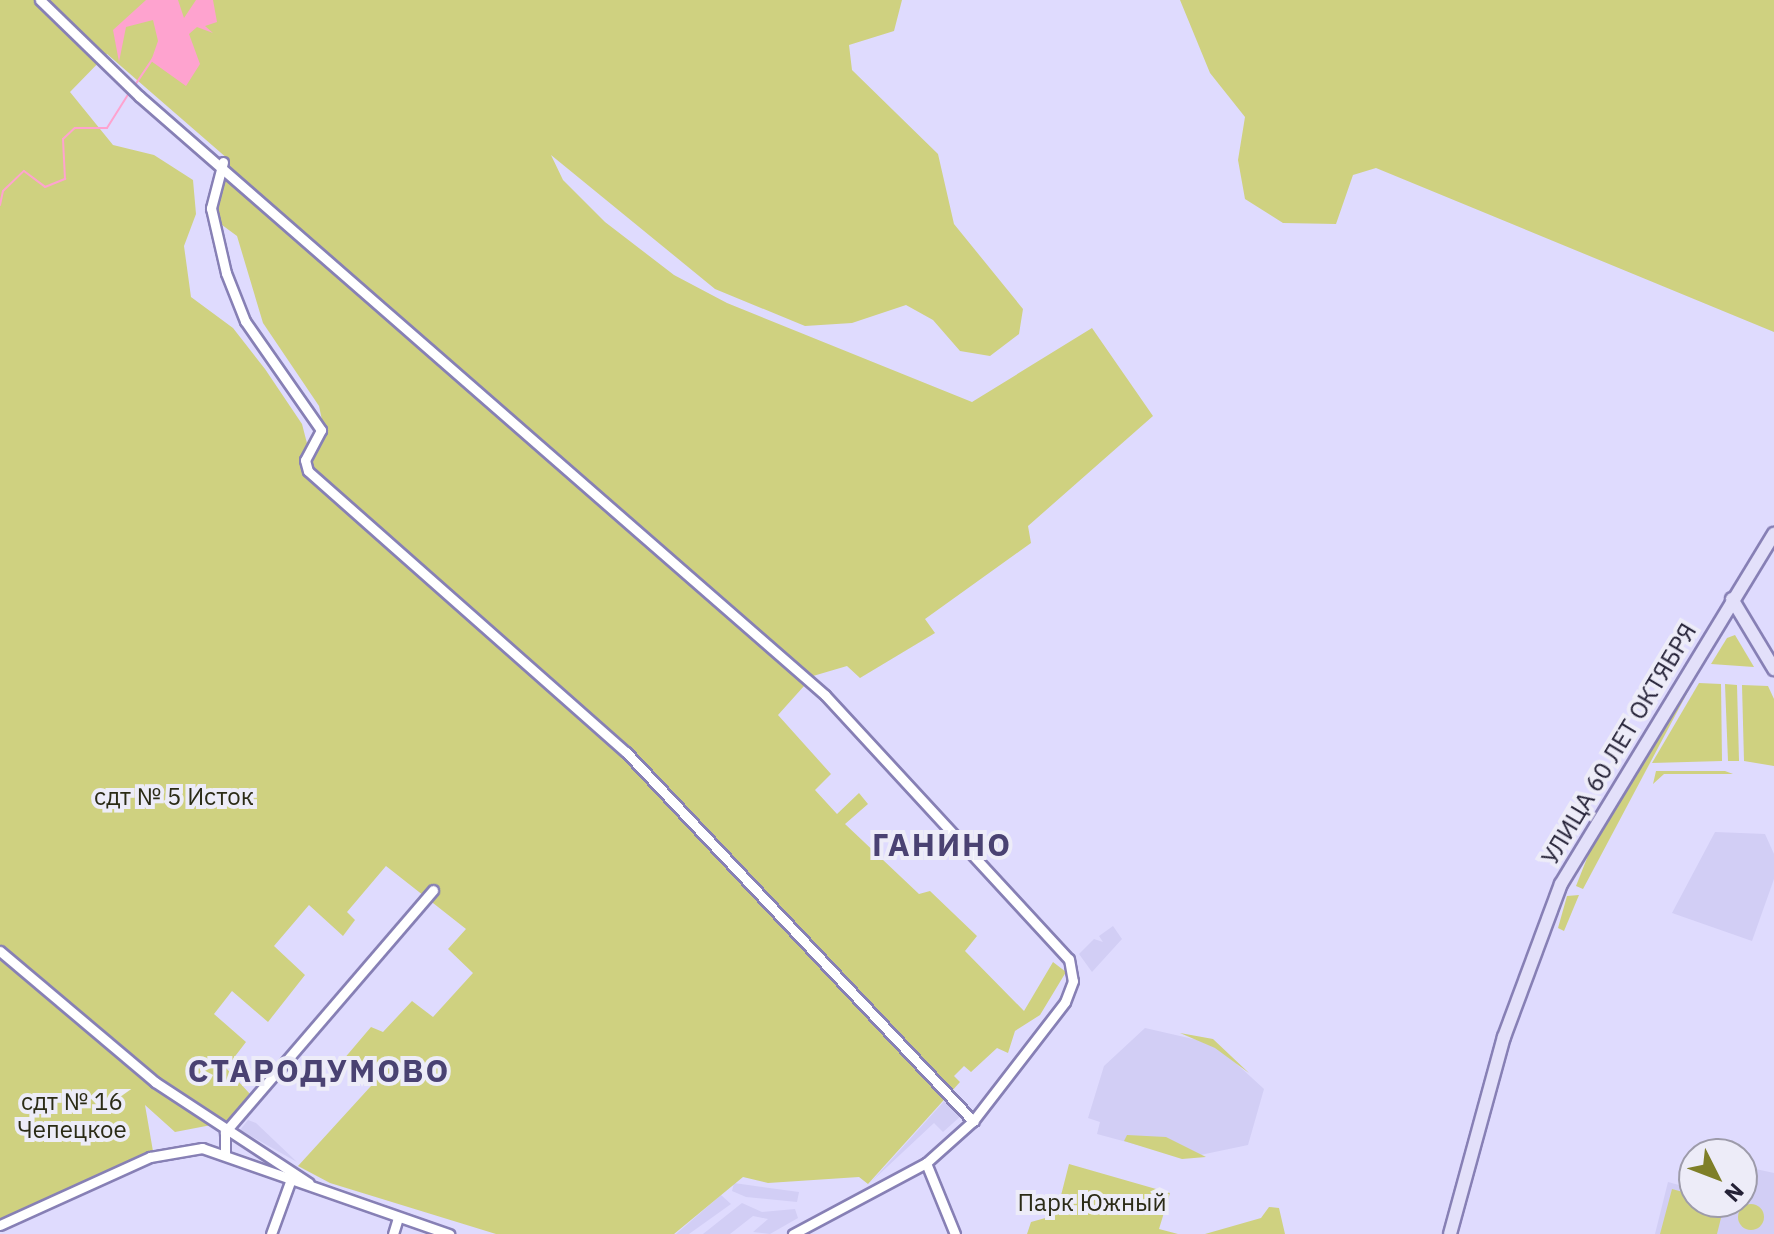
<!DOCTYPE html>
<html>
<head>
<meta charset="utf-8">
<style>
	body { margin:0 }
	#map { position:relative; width:1774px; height:1234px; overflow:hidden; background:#dfdbfe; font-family:"IBM Plex Sans",sans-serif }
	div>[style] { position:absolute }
	.built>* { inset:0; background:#d2cef5 }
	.green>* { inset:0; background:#cfd180 }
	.round { border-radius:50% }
	.water>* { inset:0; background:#fea3cf }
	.stream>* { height:2px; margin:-1px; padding:0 1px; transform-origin:1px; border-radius:1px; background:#fea3cf }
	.roads { filter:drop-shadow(2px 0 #8780b5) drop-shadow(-2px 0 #8780b5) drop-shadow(0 2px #8780b5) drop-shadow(0 -2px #8780b5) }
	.minor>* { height:9px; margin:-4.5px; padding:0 4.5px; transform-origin:4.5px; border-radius:4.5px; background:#fff }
	.major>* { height:12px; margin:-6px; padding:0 6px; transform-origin:6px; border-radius:6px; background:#e3e0fa }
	span { translate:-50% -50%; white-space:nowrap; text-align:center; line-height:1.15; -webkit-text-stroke:8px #edecf8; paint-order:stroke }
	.street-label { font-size:24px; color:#242136 }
	.park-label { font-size:24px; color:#2b2b16 }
	.district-label { font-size:32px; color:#4a4272; font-weight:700; letter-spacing:2px }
	.north { position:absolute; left:1678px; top:1138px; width:80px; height:80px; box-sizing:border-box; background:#edecf8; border:2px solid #9d9baa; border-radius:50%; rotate:132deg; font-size:22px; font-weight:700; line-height:32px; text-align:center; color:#242136 }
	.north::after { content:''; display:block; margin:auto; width:28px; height:36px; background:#7f7f28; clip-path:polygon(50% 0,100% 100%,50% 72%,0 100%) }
</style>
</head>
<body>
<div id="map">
	<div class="built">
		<div style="clip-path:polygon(1715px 832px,1765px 834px,1774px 854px,1774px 879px,1752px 941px,1672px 913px)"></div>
		<div style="clip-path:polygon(1113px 926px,1122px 939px,1092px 972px,1079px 954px,1094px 939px,1103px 942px,1099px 936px)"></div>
		<div style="clip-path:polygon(1145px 1028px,1215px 1044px,1264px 1089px,1248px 1145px,1186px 1158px,1097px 1134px,1100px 1122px,1088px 1118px,1104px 1066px)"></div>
		<div style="clip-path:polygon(947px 1098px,962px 1115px,943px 1132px,934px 1123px,872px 1181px)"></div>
		<div style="clip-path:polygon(248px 1120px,256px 1123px,297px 1162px,240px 1130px)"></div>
		<div style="clip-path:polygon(1742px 1166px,1774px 1173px,1774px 1234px,1655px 1234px,1668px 1182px,1694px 1189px,1694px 1202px,1742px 1202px)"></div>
		<div style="clip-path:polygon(734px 1183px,799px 1192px,797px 1202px,746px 1197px,732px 1191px)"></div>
		<div style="clip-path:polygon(721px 1195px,731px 1204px,689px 1234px,676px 1234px)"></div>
		<div style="clip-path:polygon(742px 1203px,762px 1212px,795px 1209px,798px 1218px,770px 1234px,753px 1232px,768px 1219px,753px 1216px,730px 1234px,703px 1234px)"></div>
	</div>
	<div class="green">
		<div style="clip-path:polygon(evenodd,0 0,902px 0,894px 31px,849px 45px,852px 70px,938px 154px,954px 224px,1023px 309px,1019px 334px,990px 356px,960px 351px,933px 320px,906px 305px,852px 323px,805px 326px,715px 289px,551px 155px,563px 180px,605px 222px,674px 275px,727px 303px,972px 402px,1092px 328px,1153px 416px,1028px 526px,1031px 543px,925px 619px,935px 633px,860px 678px,847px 666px,813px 676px,778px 715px,831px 774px,815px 790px,837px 814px,859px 793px,868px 804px,845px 824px,919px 894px,930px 891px,977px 936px,965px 951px,1024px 1011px,1053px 962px,1066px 972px,1040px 1015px,1015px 1031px,1008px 1053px,997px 1048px,971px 1072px,964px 1066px,954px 1076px,960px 1082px,868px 1184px,859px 1177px,768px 1183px,743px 1177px,674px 1234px,496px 1234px,330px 1183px,298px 1166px,371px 1086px,343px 1060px,371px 1027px,383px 1032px,412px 1001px,433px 1017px,473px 973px,448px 949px,466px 929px,386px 866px,347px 912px,355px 920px,343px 936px,309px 905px,274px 946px,305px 975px,268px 1022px,232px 991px,214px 1014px,246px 1042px,226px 1068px,250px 1094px,227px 1122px,175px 1132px,145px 1105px,154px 1157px,0 1222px,0 0,107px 54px,228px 159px,212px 196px,218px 222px,237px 236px,263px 323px,319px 406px,325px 434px,310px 455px,302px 424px,265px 369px,233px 328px,191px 297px,184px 246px,196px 214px,193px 180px,154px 155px,113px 145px,70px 92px,107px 54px)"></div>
		<div style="clip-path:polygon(1180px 0,1774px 0,1774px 332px,1376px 168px,1353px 175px,1336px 224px,1283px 223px,1245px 199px,1238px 160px,1245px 117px,1210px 73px)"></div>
		<div style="clip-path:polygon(1735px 635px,1754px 667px,1711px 664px,1727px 638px)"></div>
		<div style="clip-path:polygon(1710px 650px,1583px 889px,1576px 886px,1595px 838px)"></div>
		<div style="clip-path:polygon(1699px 683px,1721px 684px,1722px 761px,1652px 763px)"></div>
		<div style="clip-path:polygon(1725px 684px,1737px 685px,1739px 761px,1728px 761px)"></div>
		<div style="clip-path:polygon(1742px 685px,1768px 686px,1774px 699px,1774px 766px,1744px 761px)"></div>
		<div style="clip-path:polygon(1656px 771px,1725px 771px,1733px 774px,1664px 774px,1653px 784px)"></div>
		<div style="clip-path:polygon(1579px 895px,1564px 931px,1558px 928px,1567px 896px)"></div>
		<div style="clip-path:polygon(1180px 1033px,1213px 1039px,1249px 1073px,1215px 1048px)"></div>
		<div style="clip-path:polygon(1127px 1135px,1166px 1137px,1206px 1157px,1182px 1159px,1124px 1141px)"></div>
		<div style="clip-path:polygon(1069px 1164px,1170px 1193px,1159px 1229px,1178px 1234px,1027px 1234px,1031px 1222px,1056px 1215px)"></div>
		<div style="clip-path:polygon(1672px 1189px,1694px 1195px,1694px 1202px,1725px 1202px,1717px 1234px,1660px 1234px)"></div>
		<div class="round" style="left:1738px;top:1204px;width:26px;height:26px"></div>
		<div style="clip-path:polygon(1269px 1207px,1279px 1208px,1285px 1234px,1205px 1234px,1261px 1218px)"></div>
	</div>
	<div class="water">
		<div style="clip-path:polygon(146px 0,178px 0,184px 18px,196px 0,213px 0,217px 22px,205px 26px,213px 33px,197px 27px,189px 34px,200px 64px,186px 86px,151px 61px,158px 41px,153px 20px,126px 27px,119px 62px,113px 30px)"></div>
	</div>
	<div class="stream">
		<div style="left:133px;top:88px;width:36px;rotate:-56deg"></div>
		<div style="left:0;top:205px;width:14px;rotate:-78deg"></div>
		<div style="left:3px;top:191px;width:29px;rotate:-44deg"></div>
		<div style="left:24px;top:171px;width:26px;rotate:37deg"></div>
		<div style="left:45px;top:187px;width:22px;rotate:-22deg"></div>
		<div style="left:65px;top:179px;width:40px;rotate:-92.9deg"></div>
		<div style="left:63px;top:139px;width:16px;rotate:-43deg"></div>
		<div style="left:75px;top:128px;width:32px"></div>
		<div style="left:107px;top:128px;width:41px;rotate:-57.8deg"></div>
	</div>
	<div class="roads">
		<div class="minor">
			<div style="left:40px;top:0;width:138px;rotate:44.1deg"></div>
			<div style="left:139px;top:96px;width:911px;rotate:41.13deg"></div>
			<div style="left:825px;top:695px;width:359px;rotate:47.3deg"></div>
			<div style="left:1069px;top:959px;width:22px;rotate:80deg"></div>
			<div style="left:1073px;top:981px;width:22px;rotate:111deg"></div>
			<div style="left:1065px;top:1002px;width:150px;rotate:127.7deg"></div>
			<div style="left:973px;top:1121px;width:63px;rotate:138.2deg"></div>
			<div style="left:926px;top:1163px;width:151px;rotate:151.9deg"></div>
			<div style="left:223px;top:162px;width:48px;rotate:104.6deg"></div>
			<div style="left:211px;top:208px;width:67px;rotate:77deg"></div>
			<div style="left:226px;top:273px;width:52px;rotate:68.4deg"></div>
			<div style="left:245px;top:321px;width:133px;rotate:55.1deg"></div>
			<div style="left:321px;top:430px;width:34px;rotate:118deg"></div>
			<div style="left:305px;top:460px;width:11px;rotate:75deg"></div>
			<div style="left:308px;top:471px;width:424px;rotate:41.5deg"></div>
			<div style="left:626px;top:752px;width:507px;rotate:46.76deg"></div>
			<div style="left:0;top:951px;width:203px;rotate:40.2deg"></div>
			<div style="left:155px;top:1082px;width:184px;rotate:33.3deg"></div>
			<div style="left:225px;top:1153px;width:21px;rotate:-90deg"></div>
			<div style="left:225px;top:1132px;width:319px;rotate:-49.3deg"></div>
			<div style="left:926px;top:1163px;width:77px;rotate:67.8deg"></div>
			<div style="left:0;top:1225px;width:165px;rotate:-24.4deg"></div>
			<div style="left:150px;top:1157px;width:53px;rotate:-9.8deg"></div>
			<div style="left:202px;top:1148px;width:262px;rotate:19.2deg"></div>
			<div style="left:271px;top:1234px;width:59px;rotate:-70deg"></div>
			<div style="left:393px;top:1234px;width:17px;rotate:-73deg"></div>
		</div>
		<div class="major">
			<div style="left:1732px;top:599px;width:82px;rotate:59deg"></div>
			<div style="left:1450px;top:1234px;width:204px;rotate:-74.7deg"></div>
			<div style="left:1504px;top:1037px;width:163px;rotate:-69.6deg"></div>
			<div style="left:1561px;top:884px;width:410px;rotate:-58.7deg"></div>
		</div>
	</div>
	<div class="street-label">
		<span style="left:1619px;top:744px;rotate:-59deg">УЛИЦА 60 ЛЕТ ОКТЯБРЯ</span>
	</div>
	<div class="park-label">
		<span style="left:174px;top:797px">сдт № 5 Исток</span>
		<span style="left:72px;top:1116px">сдт № 16<br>Чепецкое</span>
		<span style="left:1092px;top:1203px">Парк Южный</span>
	</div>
	<div class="district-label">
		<span style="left:942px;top:844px">ГАНИНО</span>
		<span style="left:319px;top:1070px">СТАРОДУМОВО</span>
	</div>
	<div class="north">N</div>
</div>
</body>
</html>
